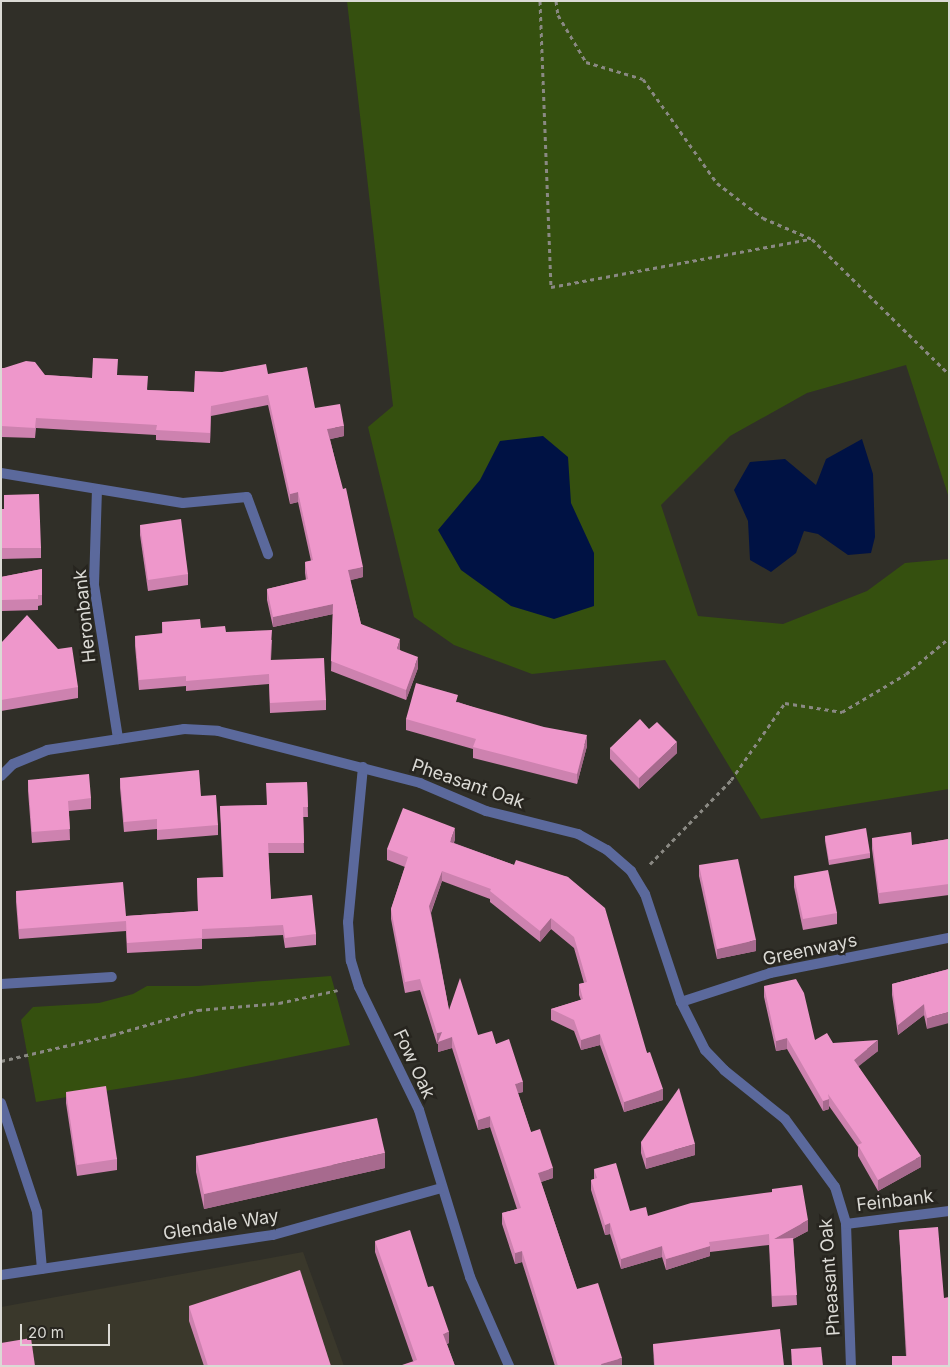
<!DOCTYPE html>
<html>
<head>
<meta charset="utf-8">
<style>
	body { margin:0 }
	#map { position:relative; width:950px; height:1367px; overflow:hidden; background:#302f28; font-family:Inter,sans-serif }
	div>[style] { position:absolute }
	.built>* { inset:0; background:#3a382b }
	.green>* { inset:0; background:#35500f }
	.water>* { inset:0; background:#001244 }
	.path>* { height:3px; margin-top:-1.5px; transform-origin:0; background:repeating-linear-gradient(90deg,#8a8983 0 4px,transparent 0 8px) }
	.lane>* { height:10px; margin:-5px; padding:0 5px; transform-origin:5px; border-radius:5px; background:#5b699c }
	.street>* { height:10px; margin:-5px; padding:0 5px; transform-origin:5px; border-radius:5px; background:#5b699c }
	.wall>* { inset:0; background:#cd82af }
	.shaded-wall>* { inset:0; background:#a76a8e }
	.building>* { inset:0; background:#ee97cb }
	span { translate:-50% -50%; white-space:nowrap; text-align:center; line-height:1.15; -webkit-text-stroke:5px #27251f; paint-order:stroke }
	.street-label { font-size:18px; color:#dbdad5 }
	.frame { position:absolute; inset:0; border:2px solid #dbdad5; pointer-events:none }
	.scale { position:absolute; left:20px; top:1324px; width:90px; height:22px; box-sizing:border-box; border:2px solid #dbdad5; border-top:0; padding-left:6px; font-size:15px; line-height:18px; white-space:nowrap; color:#dbdad5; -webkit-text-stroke:4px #27251f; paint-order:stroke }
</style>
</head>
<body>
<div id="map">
	<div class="built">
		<div style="clip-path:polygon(303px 1252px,344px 1366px,1px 1366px,1px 1307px)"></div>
	</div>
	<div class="green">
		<div style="clip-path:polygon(347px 1px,949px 1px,949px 498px,906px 365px,807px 393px,730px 436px,661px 505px,698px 616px,783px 624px,867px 591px,905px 563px,949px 559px,949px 789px,761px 819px,665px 660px,532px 674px,454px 645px,414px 617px,368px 427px,393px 406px)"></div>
		<div style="clip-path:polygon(331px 976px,350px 1045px,192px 1077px,36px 1102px,21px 1020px,33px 1007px,99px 1003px,133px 994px,147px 986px,198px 986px)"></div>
	</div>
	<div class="water">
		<div style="clip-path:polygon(543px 436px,568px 457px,571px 503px,594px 553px,594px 606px,554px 619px,511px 606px,461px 570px,438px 530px,480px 480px,500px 441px)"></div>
		<div style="clip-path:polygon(862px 439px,873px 474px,875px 537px,871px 553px,848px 555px,818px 534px,804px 531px,796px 553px,771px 572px,750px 560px,748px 521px,734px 490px,750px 462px,785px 459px,816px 485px,826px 459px)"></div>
	</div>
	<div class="path">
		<div style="left:540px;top:1px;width:286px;rotate:87.8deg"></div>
		<div style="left:551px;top:287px;width:264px;rotate:-10.5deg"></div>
		<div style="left:556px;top:1px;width:14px;rotate:82deg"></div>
		<div style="left:558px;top:15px;width:55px;rotate:59.2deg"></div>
		<div style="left:586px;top:62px;width:59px;rotate:16.6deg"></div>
		<div style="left:643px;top:79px;width:128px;rotate:54.6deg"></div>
		<div style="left:717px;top:183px;width:58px;rotate:37.3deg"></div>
		<div style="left:763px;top:218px;width:53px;rotate:23.2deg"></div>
		<div style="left:812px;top:239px;width:192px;rotate:44.6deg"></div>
		<div style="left:650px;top:864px;width:117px;rotate:-46deg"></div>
		<div style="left:731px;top:780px;width:94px;rotate:-55deg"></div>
		<div style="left:785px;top:703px;width:58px;rotate:9deg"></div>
		<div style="left:842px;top:712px;width:74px;rotate:-30.7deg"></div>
		<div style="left:906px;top:674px;width:56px;rotate:-39.9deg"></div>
		<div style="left:1px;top:1061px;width:114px;rotate:-13.2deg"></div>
		<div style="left:112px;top:1035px;width:90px;rotate:-16.2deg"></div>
		<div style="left:198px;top:1010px;width:81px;rotate:-4.9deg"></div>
		<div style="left:279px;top:1003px;width:60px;rotate:-12.4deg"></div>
	</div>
	<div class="lane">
		<div style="left:1px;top:984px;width:111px;rotate:-3.6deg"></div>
	</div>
	<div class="street">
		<div style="left:1px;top:473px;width:184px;rotate:9.4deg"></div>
		<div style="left:183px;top:503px;width:64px;rotate:-5.4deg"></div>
		<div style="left:247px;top:497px;width:61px;rotate:69.8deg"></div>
		<div style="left:97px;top:489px;width:96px;rotate:91.8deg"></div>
		<div style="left:94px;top:585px;width:156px;rotate:81.1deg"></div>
		<div style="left:363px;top:767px;width:156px;rotate:95.5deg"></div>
		<div style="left:348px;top:922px;width:39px;rotate:86deg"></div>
		<div style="left:351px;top:961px;width:27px;rotate:73deg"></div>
		<div style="left:359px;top:987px;width:137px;rotate:64deg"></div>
		<div style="left:419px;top:1110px;width:175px;rotate:73deg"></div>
		<div style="left:470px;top:1277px;width:97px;rotate:66.3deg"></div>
		<div style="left:1px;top:776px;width:17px;rotate:-45deg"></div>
		<div style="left:13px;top:764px;width:37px;rotate:-22deg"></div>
		<div style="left:47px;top:750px;width:139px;rotate:-8.7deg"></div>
		<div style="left:184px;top:729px;width:34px;rotate:3deg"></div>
		<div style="left:218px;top:731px;width:209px;rotate:14.4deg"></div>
		<div style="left:420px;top:783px;width:72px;rotate:23deg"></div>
		<div style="left:486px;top:811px;width:95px;rotate:14deg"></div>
		<div style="left:578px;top:834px;width:33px;rotate:29deg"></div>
		<div style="left:607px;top:850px;width:32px;rotate:41deg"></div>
		<div style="left:631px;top:871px;width:27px;rotate:59deg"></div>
		<div style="left:645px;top:894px;width:114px;rotate:71.6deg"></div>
		<div style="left:681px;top:1002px;width:54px;rotate:63.4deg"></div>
		<div style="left:705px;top:1050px;width:28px;rotate:46deg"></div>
		<div style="left:724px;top:1070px;width:78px;rotate:38.8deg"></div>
		<div style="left:785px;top:1119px;width:84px;rotate:53.7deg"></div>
		<div style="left:835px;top:1187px;width:39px;rotate:73deg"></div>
		<div style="left:846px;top:1224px;width:142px;rotate:88deg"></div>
		<div style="left:681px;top:1002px;width:94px;rotate:-18deg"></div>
		<div style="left:770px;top:973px;width:182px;rotate:-11.1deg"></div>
		<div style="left:1px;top:1103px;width:115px;rotate:71.7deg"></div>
		<div style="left:37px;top:1212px;width:57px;rotate:85deg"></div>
		<div style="left:846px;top:1224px;width:104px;rotate:-7.2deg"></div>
		<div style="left:1px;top:1275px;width:275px;rotate:-8.4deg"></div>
		<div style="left:273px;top:1235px;width:174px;rotate:-15.6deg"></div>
	</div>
	<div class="wall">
		<div style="clip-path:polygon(1px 368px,45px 375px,92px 378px,118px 375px,148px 390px,194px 392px,268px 374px,315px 408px,344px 436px,330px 439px,363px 577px,350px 580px,361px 624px,400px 650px,418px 668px,406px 700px,331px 671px,333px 614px,273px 627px,267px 600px,267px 589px,306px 580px,305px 573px,305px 562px,311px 561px,298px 502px,290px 504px,268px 405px,211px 416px,210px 443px,156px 440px,156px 435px,36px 428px,35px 438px,1px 437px)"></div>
		<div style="clip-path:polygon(1px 509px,41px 548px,41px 558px,1px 559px)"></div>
		<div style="clip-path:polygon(140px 525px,188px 574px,188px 585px,148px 591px,140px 535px)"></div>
		<div style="clip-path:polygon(42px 569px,42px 605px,38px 606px,38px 610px,2px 611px,1px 577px)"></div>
		<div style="clip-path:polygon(162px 622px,201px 628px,272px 640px,271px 660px,326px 700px,326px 710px,270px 713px,269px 684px,186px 691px,186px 686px,139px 690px,135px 646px,135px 636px,162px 634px)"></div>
		<div style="clip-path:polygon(1px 643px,78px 687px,78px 698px,1px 711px)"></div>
		<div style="clip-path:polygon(458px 702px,587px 746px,577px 784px,473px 758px,473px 749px,406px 730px,406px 719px)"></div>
		<div style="clip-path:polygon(649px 729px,677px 753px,639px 789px,610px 759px,610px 748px)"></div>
		<div style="clip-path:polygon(120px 778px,201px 796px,218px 825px,218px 835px,157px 840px,157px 829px,124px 832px,120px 788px)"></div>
		<div style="clip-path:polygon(28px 780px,91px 798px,91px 809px,69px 811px,70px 840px,32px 843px,28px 791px)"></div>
		<div style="clip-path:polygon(307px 782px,308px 817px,303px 817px,304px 853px,268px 853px,271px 899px,316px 934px,316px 945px,285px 948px,283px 935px,247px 937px,202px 939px,202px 949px,127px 953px,126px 931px,19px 939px,16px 902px,16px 891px,126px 916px,198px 911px,197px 878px,223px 877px,220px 806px,266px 805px)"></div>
		<div style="clip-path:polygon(825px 836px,870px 853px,870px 858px,829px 865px,825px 841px)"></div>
		<div style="clip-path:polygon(872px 838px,912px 845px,949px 839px,949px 895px,879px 904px,872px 849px)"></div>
		<div style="clip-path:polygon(455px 839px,454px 843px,514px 865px,568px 877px,647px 1053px,663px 1100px,624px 1112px,600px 1045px,581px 1050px,574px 1031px,551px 1020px,551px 1009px,581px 1000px,579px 995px,579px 984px,584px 983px,574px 948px,551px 929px,540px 942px,490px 902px,490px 899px,442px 881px,431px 913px,449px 1010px,478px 1035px,496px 1044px,523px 1092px,518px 1093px,531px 1132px,553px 1178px,541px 1182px,577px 1289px,622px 1366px,555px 1366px,522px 1262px,515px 1264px,502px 1224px,502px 1213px,517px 1209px,490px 1127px,478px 1130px,452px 1048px,438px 1052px,438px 1044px,437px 1044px,420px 990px,405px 993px,391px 919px,391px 909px,405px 867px,387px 860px,387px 849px)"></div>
		<div style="clip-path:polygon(699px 865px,756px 951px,717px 959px,699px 876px)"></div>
		<div style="clip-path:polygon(794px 876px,837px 913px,837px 924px,803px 930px,794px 887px)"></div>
		<div style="clip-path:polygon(949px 969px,927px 1029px,924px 1015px,898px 1035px,892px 995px,892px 984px)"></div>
		<div style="clip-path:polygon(764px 986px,815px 1040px,878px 1051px,858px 1066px,921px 1167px,878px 1191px,858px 1156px,858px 1147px,829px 1106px,829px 1109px,823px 1111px,787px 1049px,776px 1051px,764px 997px)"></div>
		<div style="clip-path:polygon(66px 1092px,117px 1159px,117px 1170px,77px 1176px,66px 1103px)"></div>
		<div style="clip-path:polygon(641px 1142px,695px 1155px,646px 1169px,641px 1153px)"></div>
		<div style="clip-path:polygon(196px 1156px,385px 1168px,204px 1209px,196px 1172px)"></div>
		<div style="clip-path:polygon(594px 1169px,630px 1211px,648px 1216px,772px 1193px,772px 1189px,808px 1231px,793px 1239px,797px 1305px,772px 1307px,769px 1245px,710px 1252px,710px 1256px,666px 1270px,662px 1257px,621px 1269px,610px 1234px,605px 1235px,591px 1190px,591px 1180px,594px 1179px)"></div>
		<div style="clip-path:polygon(899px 1230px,949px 1366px,906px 1356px)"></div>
		<div style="clip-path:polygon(375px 1241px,428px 1287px,449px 1343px,447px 1344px,455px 1366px,413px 1361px,375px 1252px)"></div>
		<div style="clip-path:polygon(189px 1306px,331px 1366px,204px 1366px,189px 1321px)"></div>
		<div style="clip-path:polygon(653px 1344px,784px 1366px,654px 1366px)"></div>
	</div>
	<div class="shaded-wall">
		<div style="clip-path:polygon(211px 406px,211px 416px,210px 443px,210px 433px)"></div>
		<div style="clip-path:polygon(344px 426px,344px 436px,327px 440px,327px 429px)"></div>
		<div style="clip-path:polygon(298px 492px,298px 502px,290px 504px,290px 494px)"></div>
		<div style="clip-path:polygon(363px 567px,363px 577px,348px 581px,348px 570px)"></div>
		<div style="clip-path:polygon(333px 604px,333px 614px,273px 627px,273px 617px)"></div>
		<div style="clip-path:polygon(400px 639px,400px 650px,397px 659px,397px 649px)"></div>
		<div style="clip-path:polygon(418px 657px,418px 668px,406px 700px,406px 690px)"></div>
		<div style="clip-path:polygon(587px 735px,587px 746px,577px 784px,577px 774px)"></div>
		<div style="clip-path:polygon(677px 742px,677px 753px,639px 789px,639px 778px)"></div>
		<div style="clip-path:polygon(455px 828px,455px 839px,450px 852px,450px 842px)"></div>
		<div style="clip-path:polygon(442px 871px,442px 881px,429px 917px,429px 906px)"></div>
		<div style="clip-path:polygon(551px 918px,551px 929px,540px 942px,540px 931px)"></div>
		<div style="clip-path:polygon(756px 940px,756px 951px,717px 959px,717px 949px)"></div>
		<div style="clip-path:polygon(924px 1004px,924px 1015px,898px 1035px,898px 1025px)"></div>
		<div style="clip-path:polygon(949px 1012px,949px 1023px,927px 1029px,927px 1018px)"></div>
		<div style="clip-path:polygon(442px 1032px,452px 1037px,452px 1048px,438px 1052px,438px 1044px,437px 1044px,437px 1033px)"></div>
		<div style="clip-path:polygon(600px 1034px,600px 1045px,581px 1050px,581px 1040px)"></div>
		<div style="clip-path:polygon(787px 1038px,787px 1049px,776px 1051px,776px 1041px)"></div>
		<div style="clip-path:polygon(878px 1040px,878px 1051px,854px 1070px,854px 1060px)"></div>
		<div style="clip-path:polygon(523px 1082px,523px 1092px,515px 1094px,515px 1084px)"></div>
		<div style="clip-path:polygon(663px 1089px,663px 1100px,624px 1112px,624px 1102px)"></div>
		<div style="clip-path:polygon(829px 1099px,829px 1109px,823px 1111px,823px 1101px)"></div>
		<div style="clip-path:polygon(490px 1116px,490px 1127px,478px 1130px,478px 1120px)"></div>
		<div style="clip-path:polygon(695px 1144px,695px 1155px,646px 1169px,646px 1158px)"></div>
		<div style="clip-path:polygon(385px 1153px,385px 1168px,204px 1209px,204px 1194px)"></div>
		<div style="clip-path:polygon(921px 1156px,921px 1167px,878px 1191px,878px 1180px)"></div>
		<div style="clip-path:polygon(553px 1168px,553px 1178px,538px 1183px,538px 1173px)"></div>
		<div style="clip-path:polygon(808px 1220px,808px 1231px,774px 1249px,774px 1239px)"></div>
		<div style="clip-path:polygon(610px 1223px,610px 1234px,605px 1235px,605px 1225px)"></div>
		<div style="clip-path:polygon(662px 1246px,662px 1257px,621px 1269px,621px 1259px)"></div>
		<div style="clip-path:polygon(710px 1246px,710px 1256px,666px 1270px,666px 1259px)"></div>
		<div style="clip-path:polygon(522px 1251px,522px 1262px,515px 1264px,515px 1253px)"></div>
		<div style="clip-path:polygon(449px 1332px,449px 1343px,443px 1345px,443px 1334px)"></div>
		<div style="clip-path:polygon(622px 1358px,622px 1366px,601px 1366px,601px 1364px)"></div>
	</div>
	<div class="building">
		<div style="clip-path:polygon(93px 358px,118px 359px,117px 375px,148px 376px,147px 390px,194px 392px,195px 371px,222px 372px,266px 364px,268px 374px,307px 367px,315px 408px,340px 404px,344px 426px,327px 429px,343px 489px,346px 488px,363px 567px,348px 570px,361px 624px,400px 639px,397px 649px,418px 657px,406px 690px,331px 661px,333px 604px,273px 617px,267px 589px,308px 579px,305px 562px,313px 560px,298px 492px,290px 494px,268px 395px,211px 406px,210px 433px,156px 430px,157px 425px,36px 418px,35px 428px,1px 426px,1px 368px,4px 368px,26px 361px,35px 362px,45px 375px,92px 378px)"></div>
		<div style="clip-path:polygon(39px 494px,41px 548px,1px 548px,1px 509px,4px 509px,4px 495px)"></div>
		<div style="clip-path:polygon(181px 519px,188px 574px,148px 580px,140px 525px)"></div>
		<div style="clip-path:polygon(42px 569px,42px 595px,38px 595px,38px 599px,2px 600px,1px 577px)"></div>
		<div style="clip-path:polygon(27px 615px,58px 649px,72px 647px,78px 687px,1px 700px,1px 643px)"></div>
		<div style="clip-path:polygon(200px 619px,201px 628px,225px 626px,226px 632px,272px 630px,270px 660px,324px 658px,326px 700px,270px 703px,269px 674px,186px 681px,186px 676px,139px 680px,135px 636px,163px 633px,162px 622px)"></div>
		<div style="clip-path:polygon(416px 683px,458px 695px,456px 702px,544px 727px,587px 735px,577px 774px,473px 747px,476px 739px,406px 719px)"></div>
		<div style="clip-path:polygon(640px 719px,649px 729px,657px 722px,677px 742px,639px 778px,610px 748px)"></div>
		<div style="clip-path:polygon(199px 770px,201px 796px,216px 795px,218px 825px,157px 830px,157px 819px,124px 822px,120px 778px)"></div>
		<div style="clip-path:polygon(89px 774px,91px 798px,68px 801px,70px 829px,32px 832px,28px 780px)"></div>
		<div style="clip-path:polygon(307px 782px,308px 807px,303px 807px,304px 843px,268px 843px,271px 899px,312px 895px,316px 934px,285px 938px,283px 925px,247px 927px,202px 929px,202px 938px,127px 943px,126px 921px,19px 929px,16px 891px,123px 882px,126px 916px,198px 911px,197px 878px,224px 877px,220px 806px,267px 805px,266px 783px)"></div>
		<div style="clip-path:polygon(403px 808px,455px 828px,450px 842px,514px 865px,516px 860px,568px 877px,605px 908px,647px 1053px,650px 1052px,663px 1089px,624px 1102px,600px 1034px,581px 1040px,574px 1020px,551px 1009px,583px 999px,579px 984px,587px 982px,574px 937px,551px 918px,540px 931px,490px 891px,491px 889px,442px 871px,429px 906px,449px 1010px,460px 978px,478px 1035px,492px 1031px,496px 1044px,509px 1039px,523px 1082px,515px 1084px,531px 1132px,540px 1129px,553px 1168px,538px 1173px,577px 1289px,598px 1283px,622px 1358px,601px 1364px,602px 1366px,558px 1366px,522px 1251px,515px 1253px,502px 1213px,521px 1208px,490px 1116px,478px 1120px,452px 1037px,438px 1042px,442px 1032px,437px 1033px,420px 979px,405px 982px,391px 909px,408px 857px,387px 849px)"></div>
		<div style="clip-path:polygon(866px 828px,870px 853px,829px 860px,825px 836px)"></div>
		<div style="clip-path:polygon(911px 832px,912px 845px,949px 839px,949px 884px,879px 893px,872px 838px)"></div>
		<div style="clip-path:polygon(738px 859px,756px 940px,717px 949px,699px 865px)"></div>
		<div style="clip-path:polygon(828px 870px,837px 913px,803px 919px,794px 876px)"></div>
		<div style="clip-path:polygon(949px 969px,949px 1012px,927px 1018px,924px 1004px,898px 1025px,892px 984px)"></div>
		<div style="clip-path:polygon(796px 979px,804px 993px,815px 1040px,827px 1033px,833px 1043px,878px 1040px,854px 1060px,921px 1156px,878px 1180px,858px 1145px,862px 1143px,828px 1094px,829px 1099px,823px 1101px,787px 1038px,776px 1041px,764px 986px)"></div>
		<div style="clip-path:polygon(106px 1086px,117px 1159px,77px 1165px,66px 1092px)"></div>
		<div style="clip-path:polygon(679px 1088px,695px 1144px,646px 1158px,641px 1142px)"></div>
		<div style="clip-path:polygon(377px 1118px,385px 1153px,204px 1194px,196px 1156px)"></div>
		<div style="clip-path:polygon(616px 1163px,630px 1211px,646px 1207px,648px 1216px,691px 1203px,772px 1192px,772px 1189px,802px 1185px,808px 1220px,774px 1239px,793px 1238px,797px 1295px,772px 1296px,769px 1234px,709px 1242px,710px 1246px,666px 1259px,662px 1246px,621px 1259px,610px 1223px,605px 1225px,591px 1180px,597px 1178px,594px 1169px)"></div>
		<div style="clip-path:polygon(938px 1227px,944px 1298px,949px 1297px,949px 1366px,892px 1366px,892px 1356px,907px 1356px,899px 1230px)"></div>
		<div style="clip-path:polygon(410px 1230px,428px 1287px,433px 1286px,449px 1332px,443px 1334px,455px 1366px,399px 1366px,417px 1360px,375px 1241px)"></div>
		<div style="clip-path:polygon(300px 1270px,331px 1366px,208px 1366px,189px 1306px)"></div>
		<div style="clip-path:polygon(780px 1329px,784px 1366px,655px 1366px,653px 1344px)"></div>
		<div style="clip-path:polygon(31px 1338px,35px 1366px,1px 1366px,1px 1343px)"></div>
		<div style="clip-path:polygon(821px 1347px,823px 1366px,792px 1366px,791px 1349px)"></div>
	</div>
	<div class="street-label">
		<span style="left:85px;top:616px;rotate:-96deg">Heronbank</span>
		<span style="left:468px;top:784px;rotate:19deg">Pheasant Oak</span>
		<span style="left:810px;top:950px;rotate:-12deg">Greenways</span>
		<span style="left:414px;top:1064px;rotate:65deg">Fow Oak</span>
		<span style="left:895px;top:1201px;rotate:-7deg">Feinbank</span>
		<span style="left:221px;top:1225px;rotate:-9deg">Glendale Way</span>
		<span style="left:830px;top:1277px;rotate:-94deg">Pheasant Oak</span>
	</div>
	<div class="frame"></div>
	<div class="scale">20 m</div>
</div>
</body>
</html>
